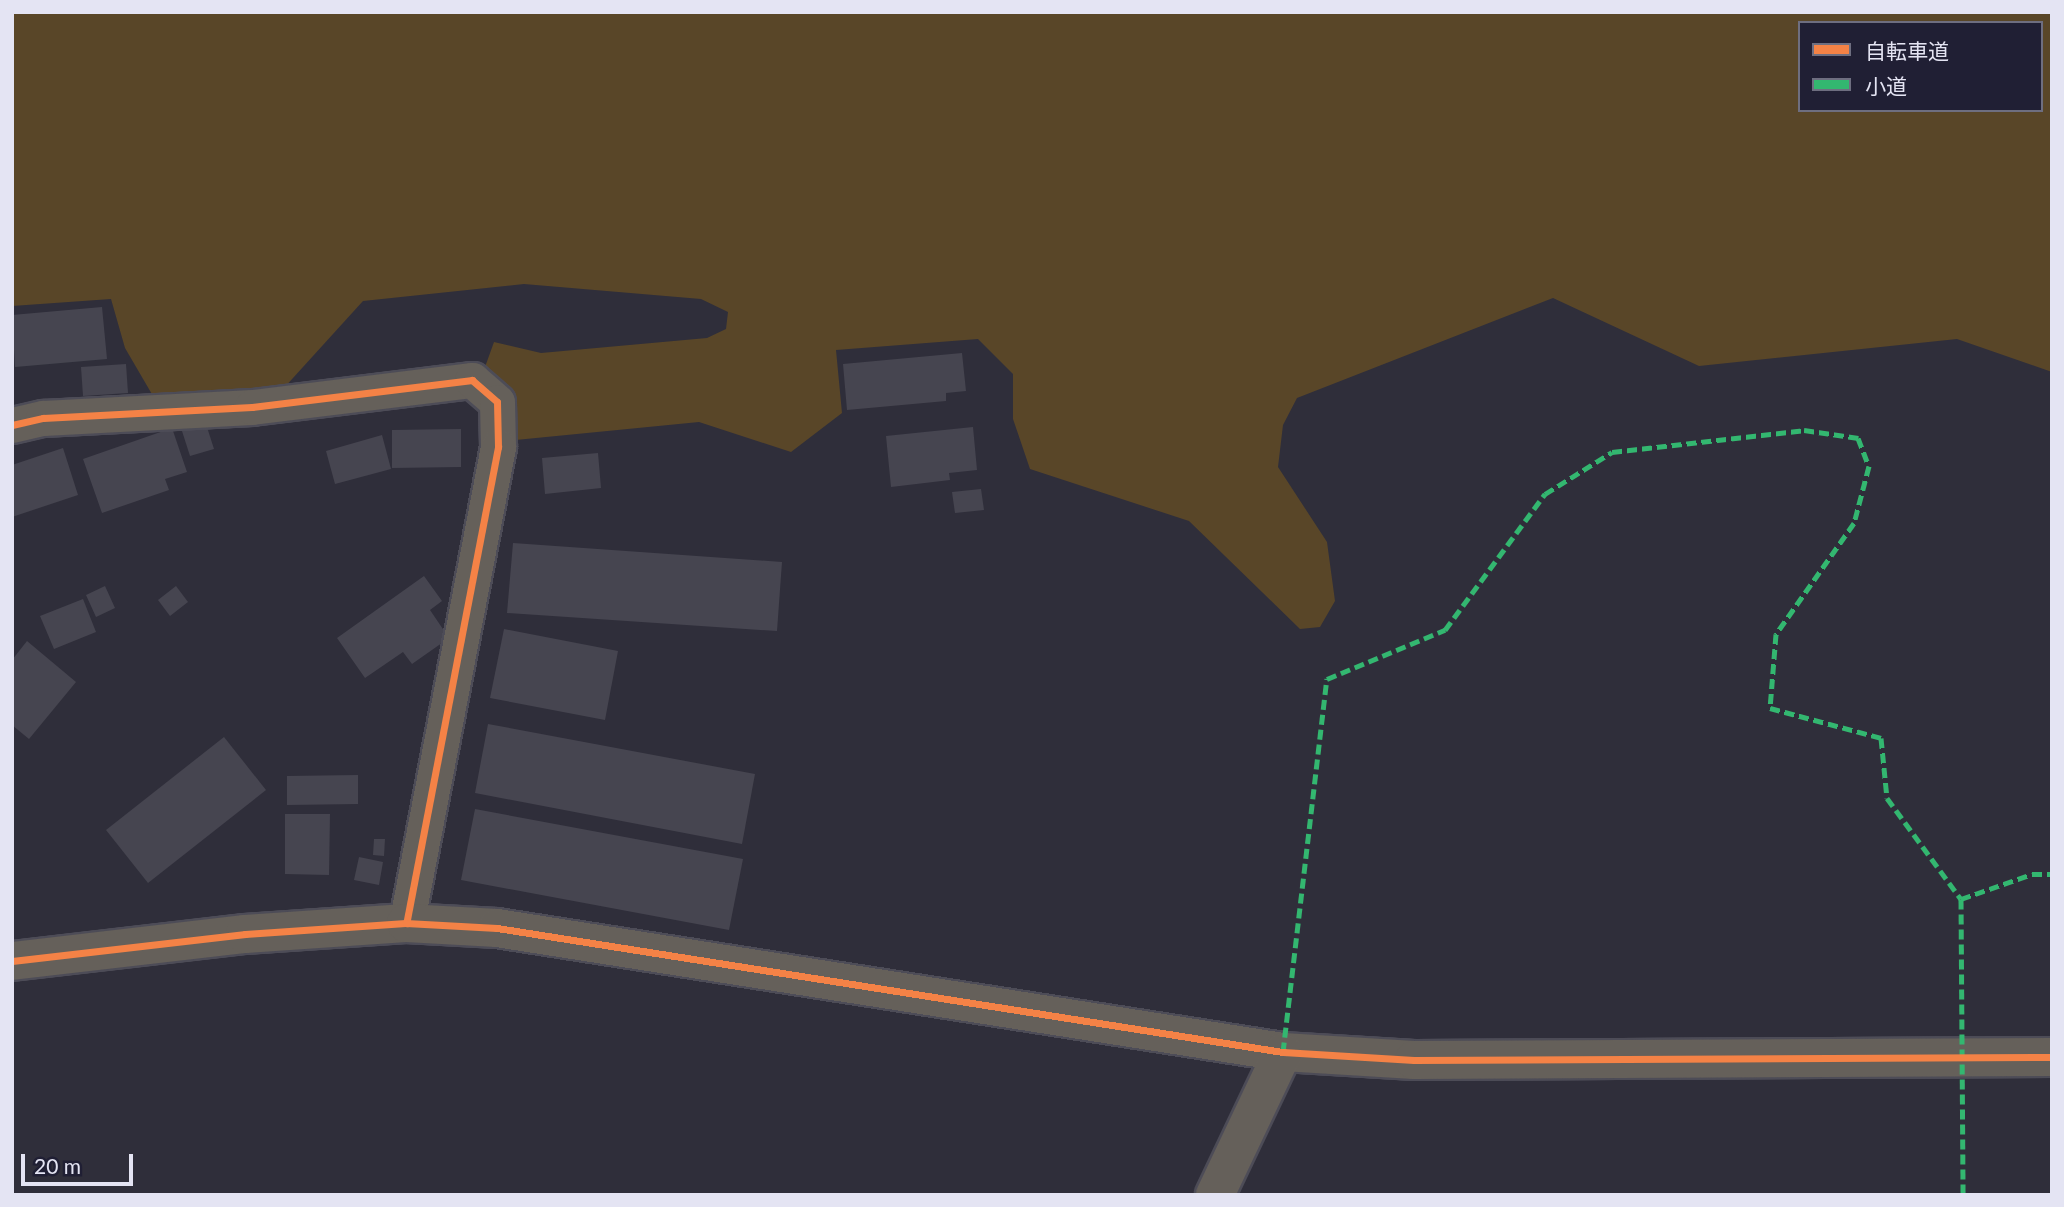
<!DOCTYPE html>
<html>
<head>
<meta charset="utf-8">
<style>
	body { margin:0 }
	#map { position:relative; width:2064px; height:1207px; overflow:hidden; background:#2f2e3a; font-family:Lato,"Noto Sans JP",sans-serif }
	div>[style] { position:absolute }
	.green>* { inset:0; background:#594628 }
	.building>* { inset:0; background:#464550 }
	.roads { filter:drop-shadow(2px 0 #4d4c57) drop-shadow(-2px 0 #4d4c57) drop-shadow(0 2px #4d4c57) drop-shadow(0 -2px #4d4c57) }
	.minor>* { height:35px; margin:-17.5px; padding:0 17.5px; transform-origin:17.5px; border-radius:17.5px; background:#65605a }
	.tertiary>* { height:38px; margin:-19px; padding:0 19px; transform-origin:19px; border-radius:19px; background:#65605a }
	.quiet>* { height:5px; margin-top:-2.5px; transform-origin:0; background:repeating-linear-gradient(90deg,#33b770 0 10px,transparent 0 15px) }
	.cycleway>* { height:7px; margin:-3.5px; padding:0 3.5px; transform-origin:3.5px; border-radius:3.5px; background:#f48246 }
	span { translate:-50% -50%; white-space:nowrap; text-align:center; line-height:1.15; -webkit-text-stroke:7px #201f34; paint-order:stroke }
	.frame { position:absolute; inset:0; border:14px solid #e4e4f3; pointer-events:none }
	.legend { position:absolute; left:1798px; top:21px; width:245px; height:91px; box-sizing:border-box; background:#201f34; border:2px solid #6e6e80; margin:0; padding:9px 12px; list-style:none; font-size:21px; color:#e4e4f3 }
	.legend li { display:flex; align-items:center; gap:14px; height:35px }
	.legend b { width:35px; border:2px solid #6e6e80 }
	.scale { position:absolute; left:21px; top:1154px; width:112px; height:32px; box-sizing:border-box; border:4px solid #e4e4f3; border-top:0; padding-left:9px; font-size:21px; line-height:24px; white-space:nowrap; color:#e4e4f3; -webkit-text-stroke:5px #201f34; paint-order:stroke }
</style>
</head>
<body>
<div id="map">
	<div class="green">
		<div style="clip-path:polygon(evenodd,12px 12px,2052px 12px,2052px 372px,1957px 339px,1699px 366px,1553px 298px,1297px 398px,1283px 425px,1278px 467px,1327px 542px,1335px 601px,1320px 627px,1300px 629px,1189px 521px,1030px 469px,1013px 419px,1013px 374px,978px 339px,836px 350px,842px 413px,791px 452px,699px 422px,505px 441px,507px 401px,485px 367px,494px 342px,541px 353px,707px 338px,726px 329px,728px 312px,701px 299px,524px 284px,363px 301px,283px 389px,153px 396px,125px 348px,111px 299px,12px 306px,12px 12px,1800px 23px,2041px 23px,2041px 110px,1800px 110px,1800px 23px)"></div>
	</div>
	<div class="building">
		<div style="clip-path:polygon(102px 307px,107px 359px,15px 367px,12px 315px)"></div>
		<div style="clip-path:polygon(962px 353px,966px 391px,946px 393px,946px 401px,847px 410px,843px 364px)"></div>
		<div style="clip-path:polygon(126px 364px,128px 393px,83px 396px,81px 367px)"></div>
		<div style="clip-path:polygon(206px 424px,214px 449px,190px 456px,182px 431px)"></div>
		<div style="clip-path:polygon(973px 427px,977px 470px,949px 473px,950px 480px,891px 487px,886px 436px)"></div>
		<div style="clip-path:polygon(172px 428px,187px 472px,165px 479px,169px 490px,102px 513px,83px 459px)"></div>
		<div style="clip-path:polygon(461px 429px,461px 467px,392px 468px,392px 430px)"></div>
		<div style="clip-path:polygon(382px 435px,391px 469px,335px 484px,326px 451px)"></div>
		<div style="clip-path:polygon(63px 448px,78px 495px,12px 517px,12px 465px)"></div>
		<div style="clip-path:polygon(598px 453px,601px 488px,545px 494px,542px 458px)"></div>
		<div style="clip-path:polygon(981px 489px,984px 510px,955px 513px,952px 492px)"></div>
		<div style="clip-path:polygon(513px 543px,782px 562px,777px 631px,507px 613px)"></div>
		<div style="clip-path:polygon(424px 576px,442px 601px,430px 610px,449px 638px,412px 664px,403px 652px,365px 678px,337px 638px)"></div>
		<div style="clip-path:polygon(105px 586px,115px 608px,96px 617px,86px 595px)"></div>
		<div style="clip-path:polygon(176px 586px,188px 602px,170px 616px,158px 600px)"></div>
		<div style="clip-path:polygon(83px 599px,96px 632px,54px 649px,40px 616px)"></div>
		<div style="clip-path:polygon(504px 629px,618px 651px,605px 720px,490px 698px)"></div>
		<div style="clip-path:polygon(27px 641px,76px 682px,29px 739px,12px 725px,12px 660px)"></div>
		<div style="clip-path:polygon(488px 724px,755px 774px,742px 844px,475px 793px)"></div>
		<div style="clip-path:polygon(224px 737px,266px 790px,148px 883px,106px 830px)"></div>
		<div style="clip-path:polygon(358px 775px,358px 804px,287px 805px,287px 776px)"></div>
		<div style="clip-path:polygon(475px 809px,743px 859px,729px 930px,461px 880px)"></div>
		<div style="clip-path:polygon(285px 814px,330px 814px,329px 875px,285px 874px)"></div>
		<div style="clip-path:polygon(374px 839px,385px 839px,384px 856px,373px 855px)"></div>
		<div style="clip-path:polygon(359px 857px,383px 862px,379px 885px,354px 880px)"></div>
	</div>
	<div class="roads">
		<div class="minor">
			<div style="left:12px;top:425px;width:32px;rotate:-13deg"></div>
			<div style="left:43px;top:418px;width:209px;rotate:-3deg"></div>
			<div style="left:252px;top:407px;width:222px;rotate:-7deg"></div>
			<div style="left:472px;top:380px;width:33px;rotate:41deg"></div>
			<div style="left:497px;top:402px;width:45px;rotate:88.7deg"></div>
			<div style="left:498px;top:447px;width:485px;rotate:100.9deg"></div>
		</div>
		<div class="tertiary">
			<div style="left:12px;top:961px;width:235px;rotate:-6.6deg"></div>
			<div style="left:245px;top:934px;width:161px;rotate:-3.9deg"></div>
			<div style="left:406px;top:923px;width:91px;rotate:3.1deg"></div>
			<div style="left:497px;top:928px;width:796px;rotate:8.97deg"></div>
			<div style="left:1283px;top:1052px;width:131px;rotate:3.5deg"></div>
			<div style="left:1414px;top:1060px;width:638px;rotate:-0.27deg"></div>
			<div style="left:1215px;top:1195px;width:158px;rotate:-64.6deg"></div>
		</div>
	</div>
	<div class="quiet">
		<div style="left:1961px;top:899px;width:75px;rotate:-19.4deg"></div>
		<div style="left:2032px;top:874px;width:20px"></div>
		<div style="left:1283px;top:1052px;width:376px;rotate:-83.3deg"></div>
		<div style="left:1327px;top:679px;width:128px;rotate:-22.6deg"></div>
		<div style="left:1445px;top:630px;width:169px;rotate:-53.7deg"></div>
		<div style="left:1545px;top:494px;width:79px;rotate:-32.1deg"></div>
		<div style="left:1612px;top:452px;width:193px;rotate:-6.5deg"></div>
		<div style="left:1804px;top:430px;width:55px;rotate:8.4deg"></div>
		<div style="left:1858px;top:438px;width:30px;rotate:69deg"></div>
		<div style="left:1869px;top:466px;width:59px;rotate:104.7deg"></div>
		<div style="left:1854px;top:523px;width:136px;rotate:125.1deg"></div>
		<div style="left:1776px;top:634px;width:74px;rotate:94.6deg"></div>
		<div style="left:1770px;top:708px;width:115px;rotate:15.1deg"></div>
		<div style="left:1881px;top:738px;width:60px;rotate:84.3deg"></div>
		<div style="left:1887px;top:798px;width:125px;rotate:53.8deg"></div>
		<div style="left:1961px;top:899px;width:296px;rotate:89.6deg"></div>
	</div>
	<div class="cycleway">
		<div style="left:12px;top:425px;width:32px;rotate:-13deg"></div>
		<div style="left:43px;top:418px;width:209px;rotate:-3deg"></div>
		<div style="left:252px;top:407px;width:222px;rotate:-7deg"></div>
		<div style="left:472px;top:380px;width:33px;rotate:41deg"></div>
		<div style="left:497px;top:402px;width:45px;rotate:88.7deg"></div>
		<div style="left:498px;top:447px;width:485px;rotate:100.9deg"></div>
		<div style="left:12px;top:961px;width:235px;rotate:-6.6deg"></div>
		<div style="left:245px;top:934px;width:161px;rotate:-3.9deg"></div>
		<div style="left:406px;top:923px;width:91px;rotate:3.1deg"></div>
		<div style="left:497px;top:928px;width:796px;rotate:8.97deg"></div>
		<div style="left:1283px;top:1052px;width:131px;rotate:3.5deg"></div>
		<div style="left:1414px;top:1060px;width:638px;rotate:-0.27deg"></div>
	</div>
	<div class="frame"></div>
	<ul class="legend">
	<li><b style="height:9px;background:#f48246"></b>自転車道</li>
	<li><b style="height:9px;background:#33b770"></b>小道</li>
	</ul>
	<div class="scale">20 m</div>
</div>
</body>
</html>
